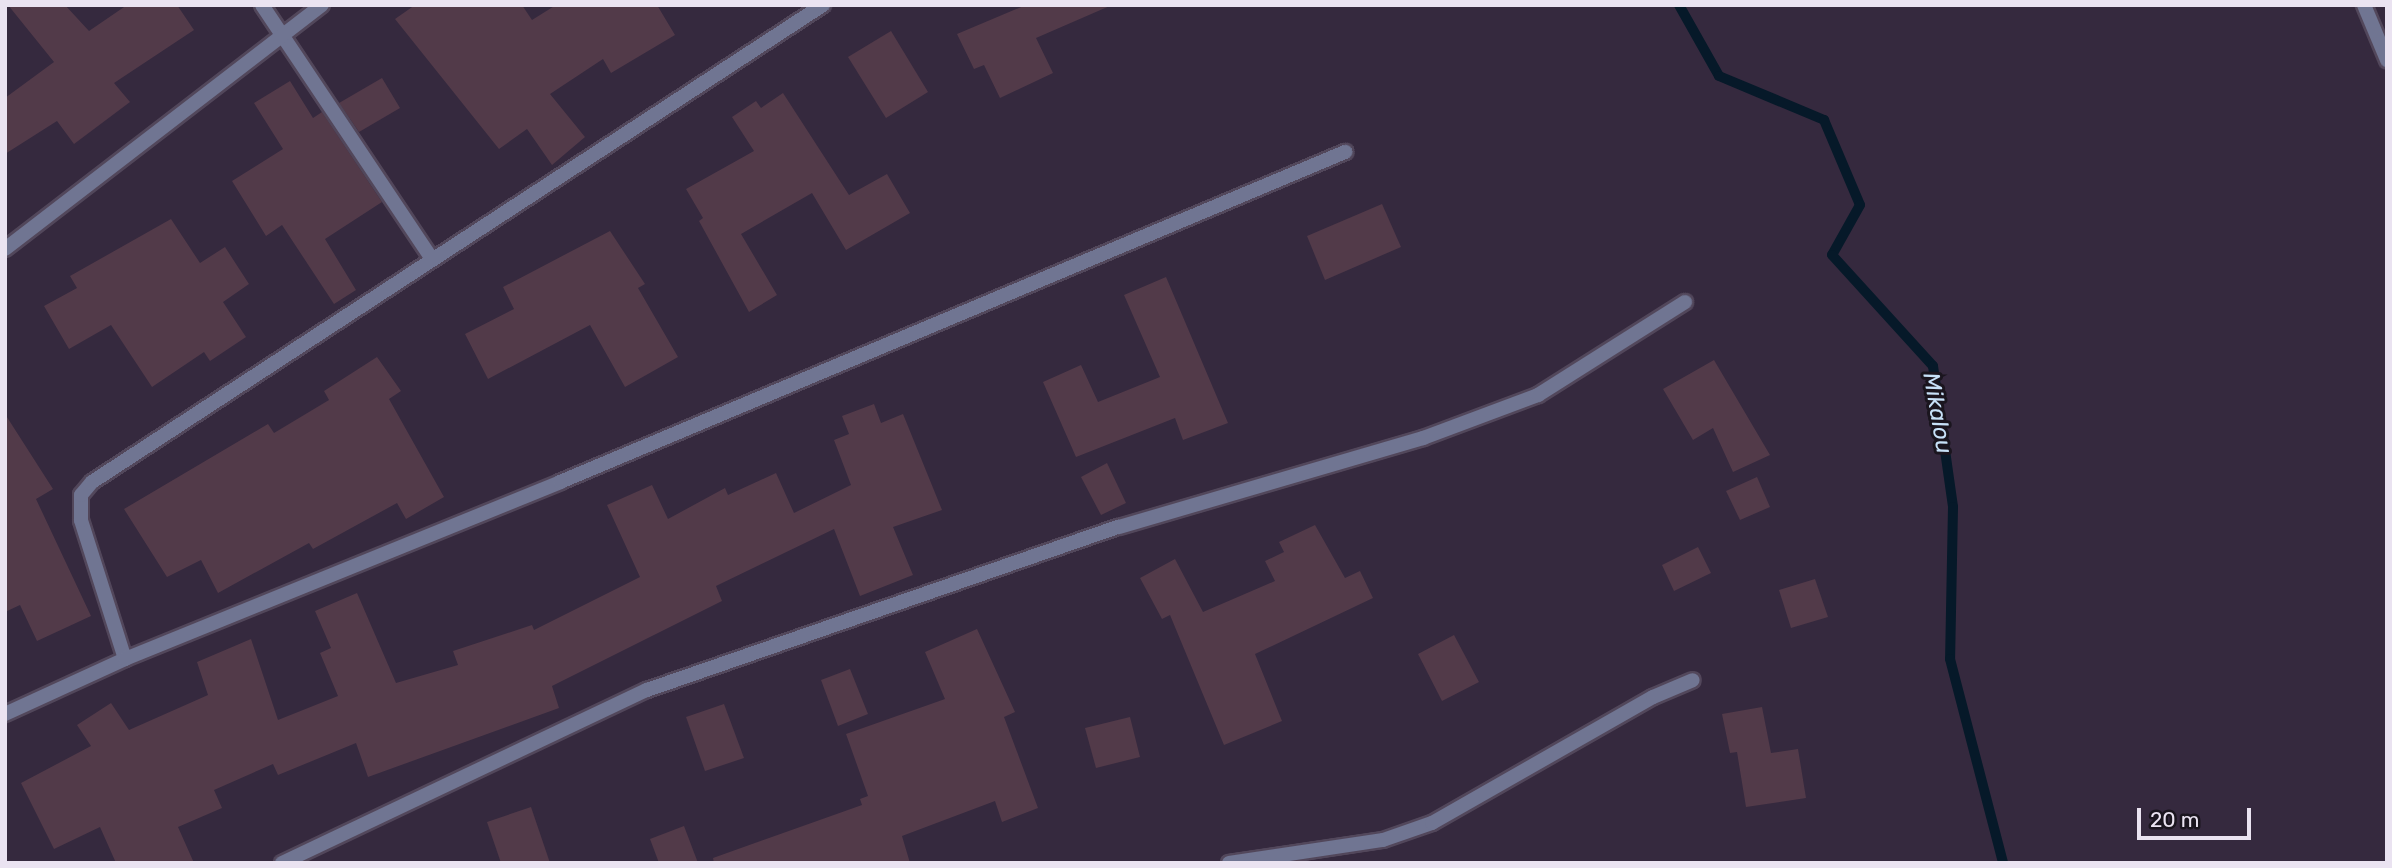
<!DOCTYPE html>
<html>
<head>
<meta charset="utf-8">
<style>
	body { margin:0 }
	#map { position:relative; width:2392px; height:868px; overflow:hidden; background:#35293e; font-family:Rubik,sans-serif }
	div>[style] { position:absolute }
	.stream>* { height:10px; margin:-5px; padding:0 5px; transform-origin:5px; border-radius:5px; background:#061929 }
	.building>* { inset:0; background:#523a49 }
	.roads { filter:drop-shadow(2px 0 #52475b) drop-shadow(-2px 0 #52475b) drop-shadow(0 2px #52475b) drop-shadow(0 -2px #52475b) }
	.minor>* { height:14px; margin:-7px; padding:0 7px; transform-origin:7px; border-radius:7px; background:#707592 }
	span { translate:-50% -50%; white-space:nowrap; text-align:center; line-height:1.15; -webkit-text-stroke:6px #1a151e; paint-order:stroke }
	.water-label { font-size:23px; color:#c7e1f8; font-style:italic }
	.frame { position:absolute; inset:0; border:7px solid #eae3f1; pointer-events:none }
	.scale { position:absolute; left:2137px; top:808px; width:114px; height:32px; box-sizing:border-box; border:4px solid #eae3f1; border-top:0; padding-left:9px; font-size:21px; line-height:24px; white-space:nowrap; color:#eae3f1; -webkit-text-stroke:5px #1a151e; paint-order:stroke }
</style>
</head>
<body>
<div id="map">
	<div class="stream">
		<div style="left:1679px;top:5px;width:81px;rotate:60.6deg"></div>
		<div style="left:1719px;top:76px;width:114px;rotate:22.7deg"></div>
		<div style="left:1824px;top:120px;width:92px;rotate:67deg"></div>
		<div style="left:1860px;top:205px;width:57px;rotate:119.2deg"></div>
		<div style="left:1832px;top:255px;width:150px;rotate:47.7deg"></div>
		<div style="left:1933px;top:366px;width:142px;rotate:81.9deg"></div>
		<div style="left:1953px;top:507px;width:152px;rotate:91.1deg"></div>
		<div style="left:1950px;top:659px;width:211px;rotate:75.4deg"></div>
	</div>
	<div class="building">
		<div style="clip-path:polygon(8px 5px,65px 5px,89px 31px,127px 5px,177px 5px,194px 30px,114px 83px,130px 102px,74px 144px,57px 121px,5px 154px,5px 98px,54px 62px)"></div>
		<div style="clip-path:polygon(415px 5px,522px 5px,532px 20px,556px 5px,657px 5px,675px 35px,611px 73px,603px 59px,550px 94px,585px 137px,552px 165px,527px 129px,499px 149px,395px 19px)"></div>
		<div style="clip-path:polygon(1026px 5px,1112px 5px,1036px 38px,1053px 73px,1000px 98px,984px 65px,974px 69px,957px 34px)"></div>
		<div style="clip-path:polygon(891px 31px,928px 92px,886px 118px,848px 57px)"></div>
		<div style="clip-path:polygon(382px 78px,400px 108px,359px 132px,339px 103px)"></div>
		<div style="clip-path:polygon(290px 81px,313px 118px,322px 112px,382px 202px,325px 239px,356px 290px,334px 304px,282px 225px,266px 236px,232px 181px,283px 149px,254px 103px)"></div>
		<div style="clip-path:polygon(783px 93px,849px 195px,887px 174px,910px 213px,846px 250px,812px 193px,741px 234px,777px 295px,749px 312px,699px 221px,703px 218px,686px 189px,754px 151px,732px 117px,756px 101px,761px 108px)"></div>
		<div style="clip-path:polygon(1382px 204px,1401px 247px,1325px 280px,1307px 236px)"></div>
		<div style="clip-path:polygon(171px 219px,200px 263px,225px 247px,249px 284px,223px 302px,246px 337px,210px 361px,204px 352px,152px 387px,111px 325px,69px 349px,44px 306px,77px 288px,70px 276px)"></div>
		<div style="clip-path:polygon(610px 231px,645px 284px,638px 288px,678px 357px,625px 387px,590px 325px,488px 379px,465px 334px,514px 309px,503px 287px)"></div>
		<div style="clip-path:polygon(1166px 277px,1228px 423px,1183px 440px,1175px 418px,1076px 457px,1043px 382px,1081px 365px,1098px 402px,1160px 377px,1124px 295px)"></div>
		<div style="clip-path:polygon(377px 357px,401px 391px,389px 399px,444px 497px,406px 519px,397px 503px,313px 549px,309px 543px,218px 593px,201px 560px,167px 577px,124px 509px,268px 424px,274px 433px,329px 400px,324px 391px)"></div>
		<div style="clip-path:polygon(1714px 360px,1770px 455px,1733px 472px,1713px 428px,1693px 440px,1663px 389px)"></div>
		<div style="clip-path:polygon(874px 404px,881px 423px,903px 414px,942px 510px,893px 527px,913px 575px,860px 596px,834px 529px,716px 586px,722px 601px,552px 686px,559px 708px,368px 777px,356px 743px,278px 775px,273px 764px,214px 790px,222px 808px,178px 827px,194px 863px,116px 863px,100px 827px,54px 849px,21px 783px,91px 746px,77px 725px,111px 703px,129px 730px,208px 695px,197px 662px,251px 639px,278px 720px,338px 696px,320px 653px,331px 648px,315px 611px,357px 593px,396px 683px,458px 665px,453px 651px,532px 625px,534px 630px,640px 577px,607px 505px,652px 485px,668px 519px,725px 488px,728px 495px,776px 473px,794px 513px,851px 485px,834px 440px,849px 434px,842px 416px)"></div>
		<div style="clip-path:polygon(5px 414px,53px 489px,36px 499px,91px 616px,37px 641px,20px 605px,5px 612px)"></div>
		<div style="clip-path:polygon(1107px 463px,1126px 503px,1101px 515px,1081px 477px)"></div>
		<div style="clip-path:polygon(1757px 477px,1770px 507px,1740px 520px,1726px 491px)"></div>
		<div style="clip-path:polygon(1315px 525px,1345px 578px,1360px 571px,1373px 598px,1255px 654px,1282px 721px,1224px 745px,1170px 615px,1162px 619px,1140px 578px,1175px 559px,1203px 612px,1275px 581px,1265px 561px,1284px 552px,1279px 542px)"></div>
		<div style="clip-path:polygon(1698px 547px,1711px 573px,1674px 591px,1662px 565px)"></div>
		<div style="clip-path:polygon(1815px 579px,1828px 617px,1791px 628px,1779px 590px)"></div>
		<div style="clip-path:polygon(977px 629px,1015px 712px,1004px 717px,1038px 808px,1002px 822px,995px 801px,902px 836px,910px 863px,714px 863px,713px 858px,862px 805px,860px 799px,868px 796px,846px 734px,945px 699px,925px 652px)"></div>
		<div style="clip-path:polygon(1454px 635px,1479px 682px,1442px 701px,1418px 654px)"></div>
		<div style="clip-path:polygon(850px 669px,868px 714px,838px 726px,821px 680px)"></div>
		<div style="clip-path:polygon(724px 704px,744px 758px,705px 771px,686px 717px)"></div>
		<div style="clip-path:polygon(1762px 707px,1771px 753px,1798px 749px,1806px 798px,1746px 807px,1737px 752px,1730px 753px,1722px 714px)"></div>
		<div style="clip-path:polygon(1130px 717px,1140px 757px,1096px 768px,1085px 728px)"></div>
		<div style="clip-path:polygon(531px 807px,550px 863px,501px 863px,487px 822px)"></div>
		<div style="clip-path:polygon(684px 826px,698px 863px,659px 863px,650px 839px)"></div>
	</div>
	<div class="roads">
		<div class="minor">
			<div style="left:262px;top:5px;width:303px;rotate:56.2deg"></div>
			<div style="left:2364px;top:5px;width:60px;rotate:67.3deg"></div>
			<div style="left:5px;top:249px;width:400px;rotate:-37.6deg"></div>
			<div style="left:125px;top:659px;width:146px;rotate:-107.6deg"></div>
			<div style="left:81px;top:520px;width:25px;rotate:-90deg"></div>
			<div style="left:81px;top:495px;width:17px;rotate:-50deg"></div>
			<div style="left:92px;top:482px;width:873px;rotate:-33.13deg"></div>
			<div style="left:5px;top:714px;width:132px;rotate:-24.6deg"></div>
			<div style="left:125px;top:659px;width:470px;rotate:-22.1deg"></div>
			<div style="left:560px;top:482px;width:852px;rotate:-22.8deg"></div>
			<div style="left:282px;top:863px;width:404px;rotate:-25.4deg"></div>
			<div style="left:647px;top:690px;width:499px;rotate:-19.1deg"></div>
			<div style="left:1119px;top:527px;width:317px;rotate:-16.3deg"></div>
			<div style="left:1423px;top:438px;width:123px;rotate:-20.5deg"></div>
			<div style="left:1538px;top:395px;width:174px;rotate:-32.3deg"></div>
			<div style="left:1229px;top:863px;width:156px;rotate:-8.5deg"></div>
			<div style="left:1383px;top:840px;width:52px;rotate:-19.1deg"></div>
			<div style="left:1432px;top:823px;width:254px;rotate:-29.7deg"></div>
			<div style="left:1653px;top:697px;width:43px;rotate:-23deg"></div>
		</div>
	</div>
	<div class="water-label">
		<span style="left:1938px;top:413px;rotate:80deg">Mikalou</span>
	</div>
	<div class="frame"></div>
	<div class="scale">20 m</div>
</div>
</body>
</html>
